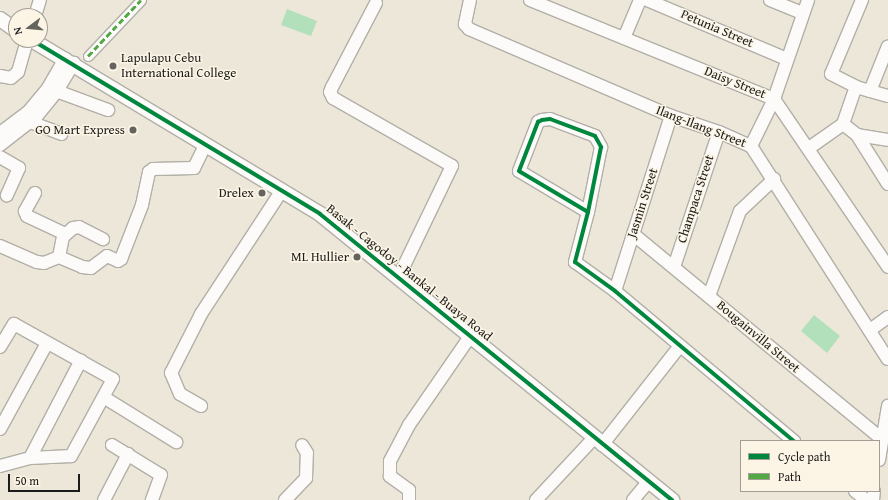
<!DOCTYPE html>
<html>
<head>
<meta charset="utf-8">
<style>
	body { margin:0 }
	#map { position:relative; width:888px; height:500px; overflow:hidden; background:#ede7da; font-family:"Gentium Book Plus",serif }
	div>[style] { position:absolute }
	.green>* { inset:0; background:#b2e0ba }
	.roads { filter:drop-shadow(1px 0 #b2afa7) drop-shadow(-1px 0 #b2afa7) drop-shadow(0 1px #b2afa7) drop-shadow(0 -1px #b2afa7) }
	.pedestrian>* { height:9px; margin:-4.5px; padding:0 4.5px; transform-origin:4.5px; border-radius:4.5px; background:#fcfbf9 }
	.minor>* { height:12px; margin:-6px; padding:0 6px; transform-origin:6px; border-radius:6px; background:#fcfbf9 }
	.tertiary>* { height:14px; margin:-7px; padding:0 7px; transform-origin:7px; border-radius:7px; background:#fcfbf9 }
	.quiet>* { height:3px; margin-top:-1.5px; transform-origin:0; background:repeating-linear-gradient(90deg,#52a943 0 6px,transparent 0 9px) }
	.cycleway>* { height:4px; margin:-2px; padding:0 2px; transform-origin:2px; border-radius:2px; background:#00873e }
	.dots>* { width:11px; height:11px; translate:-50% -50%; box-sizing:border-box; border:2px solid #fcf5e5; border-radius:50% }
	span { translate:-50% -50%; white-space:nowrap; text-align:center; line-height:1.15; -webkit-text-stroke:3px #fcf5e5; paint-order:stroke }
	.street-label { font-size:13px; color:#1c1c1c }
	.poi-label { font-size:13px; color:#1c1c1c }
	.left { translate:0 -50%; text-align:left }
	.right { translate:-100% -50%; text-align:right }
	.legend { position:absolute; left:740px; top:440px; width:140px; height:52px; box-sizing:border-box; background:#fcf5e5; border:1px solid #a29e95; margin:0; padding:5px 7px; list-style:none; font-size:12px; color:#1c1c1c }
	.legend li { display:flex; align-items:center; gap:8px; height:20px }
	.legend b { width:20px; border:1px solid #a29e95 }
	.north { position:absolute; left:8px; top:8px; width:40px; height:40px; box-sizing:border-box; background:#fcf5e5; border:1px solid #a29e95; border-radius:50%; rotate:254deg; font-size:11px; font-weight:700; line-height:16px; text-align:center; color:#1c1c1c }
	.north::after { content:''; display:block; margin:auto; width:14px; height:18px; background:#65635e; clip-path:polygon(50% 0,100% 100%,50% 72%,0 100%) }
	.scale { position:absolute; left:8px; top:474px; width:72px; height:18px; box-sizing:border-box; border:2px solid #1c1c1c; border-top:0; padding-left:5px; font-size:12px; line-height:14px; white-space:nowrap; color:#1c1c1c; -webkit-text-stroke:3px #fcf5e5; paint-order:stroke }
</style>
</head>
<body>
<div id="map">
	<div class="green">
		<div style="clip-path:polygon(287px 9px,317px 21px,311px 36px,281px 25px)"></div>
		<div style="clip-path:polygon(814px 315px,840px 336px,827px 353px,801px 331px)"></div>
	</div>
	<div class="roads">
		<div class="pedestrian">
			<div style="left:88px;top:56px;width:77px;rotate:-46.6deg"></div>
		</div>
		<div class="minor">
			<div style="left:470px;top:0;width:25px;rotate:102deg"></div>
			<div style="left:465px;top:24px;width:6px;rotate:51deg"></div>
			<div style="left:469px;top:29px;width:220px;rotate:23.3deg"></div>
			<div style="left:671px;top:116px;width:51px;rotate:18.4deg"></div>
			<div style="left:719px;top:132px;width:35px;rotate:24deg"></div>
			<div style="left:751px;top:146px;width:253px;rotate:57.3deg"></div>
			<div style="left:530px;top:0;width:263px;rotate:22.1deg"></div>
			<div style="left:774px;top:99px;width:203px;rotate:55.8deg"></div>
			<div style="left:647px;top:0;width:152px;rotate:22.9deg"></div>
			<div style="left:770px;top:0;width:35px;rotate:22deg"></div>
			<div style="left:862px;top:0;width:80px;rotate:112.7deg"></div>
			<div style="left:831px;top:74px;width:28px;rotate:27deg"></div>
			<div style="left:856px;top:87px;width:33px;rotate:16deg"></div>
			<div style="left:376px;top:3px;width:95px;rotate:117.6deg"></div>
			<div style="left:332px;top:87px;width:5px;rotate:112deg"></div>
			<div style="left:330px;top:92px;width:7px;rotate:63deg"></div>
			<div style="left:333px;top:98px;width:137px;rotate:29.7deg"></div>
			<div style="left:452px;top:166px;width:122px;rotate:115.7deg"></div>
			<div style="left:35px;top:16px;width:17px;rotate:-73deg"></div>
			<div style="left:624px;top:38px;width:41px;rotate:-67.2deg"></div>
			<div style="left:0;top:76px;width:11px;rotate:10deg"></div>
			<div style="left:11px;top:78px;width:9px;rotate:-41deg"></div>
			<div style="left:18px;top:72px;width:33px;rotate:-74deg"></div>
			<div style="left:51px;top:89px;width:61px;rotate:20.2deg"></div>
			<div style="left:870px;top:91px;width:48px;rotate:-68.2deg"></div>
			<div style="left:25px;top:120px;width:39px;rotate:21deg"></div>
			<div style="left:843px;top:124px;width:18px;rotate:38deg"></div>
			<div style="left:857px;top:135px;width:58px;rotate:57.7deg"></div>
			<div style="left:0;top:133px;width:35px;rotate:-37deg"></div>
			<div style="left:28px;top:112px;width:31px;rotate:-50deg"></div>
			<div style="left:48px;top:88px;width:34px;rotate:-60deg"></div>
			<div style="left:857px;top:135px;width:31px;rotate:9deg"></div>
			<div style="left:0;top:145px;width:46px;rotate:-37.9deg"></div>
			<div style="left:36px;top:117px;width:33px;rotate:-51deg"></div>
			<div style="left:57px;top:91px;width:33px;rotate:-59deg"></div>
			<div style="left:751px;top:146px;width:52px;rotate:-63.9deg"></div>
			<div style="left:774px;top:99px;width:105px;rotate:-71deg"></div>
			<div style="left:809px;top:148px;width:42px;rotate:-35.2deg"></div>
			<div style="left:843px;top:124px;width:39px;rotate:-71deg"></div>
			<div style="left:0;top:157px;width:22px;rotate:30deg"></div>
			<div style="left:19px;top:168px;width:30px;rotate:114deg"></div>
			<div style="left:35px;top:193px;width:21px;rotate:119deg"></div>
			<div style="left:25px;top:211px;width:5px;rotate:68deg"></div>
			<div style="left:27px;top:216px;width:42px;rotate:25.3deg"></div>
			<div style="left:588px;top:212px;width:80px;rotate:-149.3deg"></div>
			<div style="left:519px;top:171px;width:53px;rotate:-68.8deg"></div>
			<div style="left:538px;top:122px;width:4px;rotate:-27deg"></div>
			<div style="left:542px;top:120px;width:8px;rotate:-7deg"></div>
			<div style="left:550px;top:119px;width:48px;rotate:20.7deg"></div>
			<div style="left:595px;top:136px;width:13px;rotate:61deg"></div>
			<div style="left:601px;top:147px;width:66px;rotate:101.3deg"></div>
			<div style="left:588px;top:212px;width:52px;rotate:104.6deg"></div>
			<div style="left:575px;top:262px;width:49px;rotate:35.9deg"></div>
			<div style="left:615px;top:291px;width:234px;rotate:40deg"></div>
			<div style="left:633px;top:234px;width:323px;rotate:39.5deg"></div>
			<div style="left:0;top:246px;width:40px;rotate:23.4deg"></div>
			<div style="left:37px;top:262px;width:7px;rotate:8deg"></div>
			<div style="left:44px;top:263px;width:16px;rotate:-22deg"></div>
			<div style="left:59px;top:257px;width:25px;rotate:23deg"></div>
			<div style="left:82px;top:267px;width:9px;rotate:6deg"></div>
			<div style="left:91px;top:268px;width:20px;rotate:-37deg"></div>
			<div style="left:107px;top:256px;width:12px;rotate:24deg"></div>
			<div style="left:118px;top:261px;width:4px;rotate:-34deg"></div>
			<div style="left:121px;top:259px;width:58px;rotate:-68.7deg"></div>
			<div style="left:142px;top:205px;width:34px;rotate:-78deg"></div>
			<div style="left:149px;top:172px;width:5px;rotate:-37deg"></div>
			<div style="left:153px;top:169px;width:41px;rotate:-1.4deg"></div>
			<div style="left:194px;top:168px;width:25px;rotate:-64deg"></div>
			<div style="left:59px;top:257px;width:20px;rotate:-79deg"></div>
			<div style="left:63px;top:237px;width:13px;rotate:-42deg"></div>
			<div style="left:73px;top:228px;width:6px;rotate:-9deg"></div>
			<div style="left:79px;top:227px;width:27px;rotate:27deg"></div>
			<div style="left:674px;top:267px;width:142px;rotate:-71.6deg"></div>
			<div style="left:615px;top:291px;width:184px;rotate:-72.3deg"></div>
			<div style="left:709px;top:296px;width:90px;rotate:-70deg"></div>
			<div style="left:740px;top:211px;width:47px;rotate:-43.3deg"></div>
			<div style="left:870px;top:330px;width:22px;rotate:-36deg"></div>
			<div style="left:0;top:347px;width:27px;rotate:-59deg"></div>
			<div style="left:14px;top:324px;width:113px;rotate:29.1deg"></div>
			<div style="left:113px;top:379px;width:88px;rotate:118.6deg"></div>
			<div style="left:71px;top:456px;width:41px;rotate:177.2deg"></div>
			<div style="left:30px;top:458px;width:31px;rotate:165deg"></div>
			<div style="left:105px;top:398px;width:84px;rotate:31.8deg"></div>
			<div style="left:201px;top:406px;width:24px;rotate:-150deg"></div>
			<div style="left:180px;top:394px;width:23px;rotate:-113deg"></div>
			<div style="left:171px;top:373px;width:66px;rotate:-63deg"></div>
			<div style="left:201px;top:314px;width:148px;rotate:-56.8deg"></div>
			<div style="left:0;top:429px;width:98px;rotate:-61.3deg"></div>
			<div style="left:112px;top:445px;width:57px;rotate:31.5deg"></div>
			<div style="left:161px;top:475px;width:27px;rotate:110deg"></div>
			<div style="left:602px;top:445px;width:125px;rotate:-51.8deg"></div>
			<div style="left:30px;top:458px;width:110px;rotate:-62.5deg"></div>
			<div style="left:879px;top:460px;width:55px;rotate:-80.5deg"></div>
			<div style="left:855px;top:491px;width:14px;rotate:39deg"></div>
			<div style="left:104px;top:500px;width:52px;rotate:-62.4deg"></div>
			<div style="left:285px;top:500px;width:30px;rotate:-46deg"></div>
			<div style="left:306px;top:478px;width:25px;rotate:-88deg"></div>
			<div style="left:307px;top:453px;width:9px;rotate:-122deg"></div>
			<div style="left:409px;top:500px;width:10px;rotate:-90deg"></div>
			<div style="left:409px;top:490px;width:24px;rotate:-144deg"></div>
			<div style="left:390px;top:476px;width:15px;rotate:-90deg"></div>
			<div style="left:390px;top:461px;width:41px;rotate:-62.2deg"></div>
			<div style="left:409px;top:425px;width:109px;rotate:-55.4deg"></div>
			<div style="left:536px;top:500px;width:85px;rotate:-46.9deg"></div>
			<div style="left:633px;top:500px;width:23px;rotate:-50deg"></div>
			<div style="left:873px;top:500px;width:9px;rotate:-84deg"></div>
		</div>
		<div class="tertiary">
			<div style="left:0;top:19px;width:19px;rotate:35deg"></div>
			<div style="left:32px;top:40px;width:336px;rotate:31.1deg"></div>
			<div style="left:320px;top:214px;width:454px;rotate:39.1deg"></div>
		</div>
	</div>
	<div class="quiet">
		<div style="left:88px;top:56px;width:77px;rotate:-46.6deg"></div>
	</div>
	<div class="cycleway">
		<div style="left:32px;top:40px;width:336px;rotate:31.1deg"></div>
		<div style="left:320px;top:214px;width:454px;rotate:39.1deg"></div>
		<div style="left:588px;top:212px;width:80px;rotate:-149.3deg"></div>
		<div style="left:519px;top:171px;width:53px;rotate:-68.8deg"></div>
		<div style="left:538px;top:122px;width:4px;rotate:-27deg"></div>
		<div style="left:542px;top:120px;width:8px;rotate:-7deg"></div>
		<div style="left:550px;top:119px;width:48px;rotate:20.7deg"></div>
		<div style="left:595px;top:136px;width:13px;rotate:61deg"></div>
		<div style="left:601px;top:147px;width:66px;rotate:101.3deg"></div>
		<div style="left:588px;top:212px;width:52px;rotate:104.6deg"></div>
		<div style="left:575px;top:262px;width:49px;rotate:35.9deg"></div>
		<div style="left:615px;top:291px;width:234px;rotate:40deg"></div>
	</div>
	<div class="dots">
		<div style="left:113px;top:66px;background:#65635e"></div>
		<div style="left:133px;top:130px;background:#65635e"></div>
		<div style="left:262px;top:193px;background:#65635e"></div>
		<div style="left:357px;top:257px;background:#65635e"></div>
	</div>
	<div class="street-label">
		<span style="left:717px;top:29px;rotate:23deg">Petunia Street</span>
		<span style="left:735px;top:83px;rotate:22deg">Daisy Street</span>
		<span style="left:701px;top:127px;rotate:21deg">Ilang-Ilang Street</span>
		<span style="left:696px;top:199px;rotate:-72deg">Champaca Street</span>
		<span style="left:643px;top:203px;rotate:-72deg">Jasmin Street</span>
		<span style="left:409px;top:273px;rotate:39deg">Basak - Cagodoy - Bankal - Buaya Road</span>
		<span style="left:758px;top:337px;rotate:40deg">Bougainvilla Street</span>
	</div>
	<div class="poi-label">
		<span class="left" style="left:121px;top:66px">Lapulapu Cebu<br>International College</span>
		<span class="right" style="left:125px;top:130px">GO Mart Express</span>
		<span class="right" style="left:254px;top:193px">Drelex</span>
		<span class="right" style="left:349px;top:257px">ML Hullier</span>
	</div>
	<ul class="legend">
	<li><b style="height:5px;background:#00873e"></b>Cycle path</li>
	<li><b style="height:5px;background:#52a943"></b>Path</li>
	</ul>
	<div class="north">N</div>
	<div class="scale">50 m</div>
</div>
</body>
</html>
